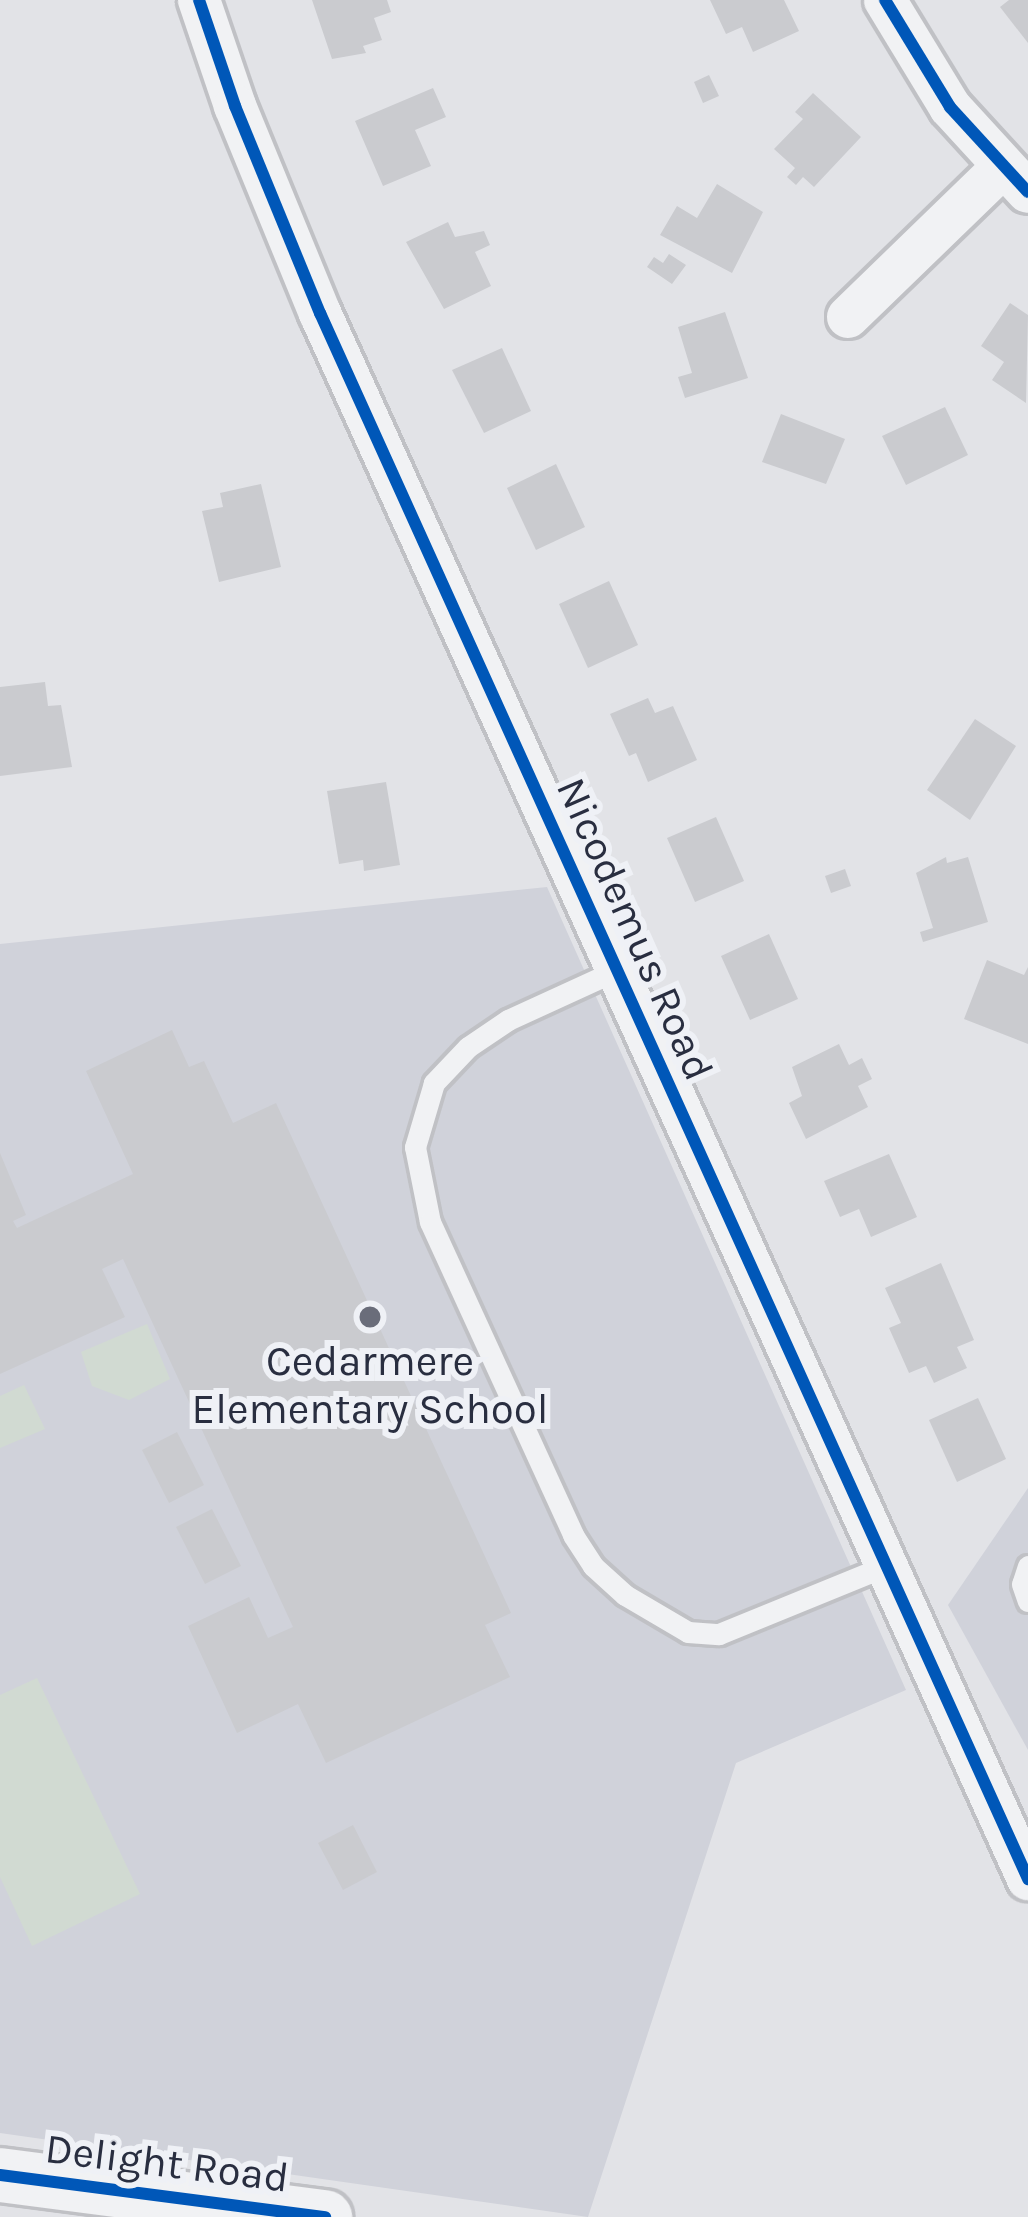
<!DOCTYPE html>
<html>
<head>
<meta charset="utf-8">
<style>
	body { margin:0 }
	#map { position:relative; width:1028px; height:2217px; overflow:hidden; background:#e2e3e7; font-family:Karla,sans-serif }
	div>[style] { position:absolute }
	.built>* { inset:0; background:#d0d2da }
	.green>* { inset:0; background:#d1dad2 }
	.building>* { inset:0; background:#cacbcf }
	.roads { filter:drop-shadow(3px 0 #c0c1c5) drop-shadow(-3px 0 #c0c1c5) drop-shadow(0 3px #c0c1c5) drop-shadow(0 -3px #c0c1c5) }
	.service>* { height:21px; margin:-10.5px; padding:0 10.5px; transform-origin:10.5px; border-radius:10.5px; background:#f1f2f4 }
	.minor>* { height:42px; margin:-21px; padding:0 21px; transform-origin:21px; border-radius:21px; background:#f1f2f4 }
	.tertiary>* { height:54px; margin:-27px; padding:0 27px; transform-origin:27px; border-radius:27px; background:#f1f2f4 }
	.cycleway>* { height:12px; margin:-6px; padding:0 6px; transform-origin:6px; border-radius:6px; background:#0057b8 }
	.dots>* { width:33px; height:33px; translate:-50% -50%; box-sizing:border-box; border:6px solid #eff1f6; border-radius:50% }
	span { translate:-50% -50%; white-space:nowrap; text-align:center; line-height:1.15; -webkit-text-stroke:12px #eff1f6; paint-order:stroke }
	.street-label { font-size:42px; color:#292e40 }
	.poi-label { font-size:42px; color:#292e40 }
</style>
</head>
<body>
<div id="map">
	<div class="built">
		<div style="clip-path:polygon(547px 887px,906px 1690px,736px 1763px,588px 2217px,0 2133px,0 944px)"></div>
		<div style="clip-path:polygon(1028px 1488px,1028px 1750px,948px 1605px)"></div>
	</div>
	<div class="green">
		<div style="clip-path:polygon(147px 1324px,170px 1379px,129px 1400px,92px 1386px,81px 1352px)"></div>
		<div style="clip-path:polygon(24px 1385px,45px 1429px,0 1448px,0 1396px)"></div>
		<div style="clip-path:polygon(37px 1678px,140px 1894px,32px 1946px,0 1877px,0 1695px)"></div>
	</div>
	<div class="building">
		<div style="clip-path:polygon(312px 0,387px 0,391px 12px,374px 18px,382px 40px,363px 46px,366px 53px,332px 59px)"></div>
		<div style="clip-path:polygon(710px 0,784px 0,799px 31px,753px 52px,742px 27px,726px 34px)"></div>
		<div style="clip-path:polygon(1009px 0,1028px 0,1028px 43px,1000px 7px)"></div>
		<div style="clip-path:polygon(709px 75px,719px 96px,703px 103px,694px 82px)"></div>
		<div style="clip-path:polygon(433px 88px,446px 117px,415px 130px,431px 166px,383px 186px,355px 121px)"></div>
		<div style="clip-path:polygon(813px 93px,861px 137px,814px 187px,803px 177px,796px 185px,787px 177px,795px 168px,774px 149px,803px 119px,795px 112px)"></div>
		<div style="clip-path:polygon(717px 184px,763px 212px,732px 273px,660px 235px,677px 206px,697px 218px)"></div>
		<div style="clip-path:polygon(448px 222px,455px 237px,484px 231px,490px 245px,475px 252px,491px 286px,444px 309px,406px 242px)"></div>
		<div style="clip-path:polygon(669px 254px,686px 265px,672px 284px,647px 267px,654px 257px,663px 263px)"></div>
		<div style="clip-path:polygon(1010px 303px,1028px 315px,1026px 403px,992px 380px,1004px 362px,981px 346px)"></div>
		<div style="clip-path:polygon(725px 312px,748px 378px,685px 398px,678px 377px,692px 373px,678px 327px)"></div>
		<div style="clip-path:polygon(502px 348px,531px 411px,484px 433px,452px 370px)"></div>
		<div style="clip-path:polygon(945px 407px,968px 455px,906px 485px,882px 436px)"></div>
		<div style="clip-path:polygon(781px 414px,845px 439px,826px 484px,762px 462px)"></div>
		<div style="clip-path:polygon(556px 464px,585px 527px,536px 550px,507px 488px)"></div>
		<div style="clip-path:polygon(261px 484px,281px 567px,219px 582px,202px 511px,223px 507px,220px 493px)"></div>
		<div style="clip-path:polygon(609px 581px,638px 645px,588px 668px,559px 604px)"></div>
		<div style="clip-path:polygon(45px 682px,48px 706px,61px 705px,72px 767px,0 776px,0 687px)"></div>
		<div style="clip-path:polygon(648px 698px,655px 713px,673px 706px,697px 760px,648px 782px,636px 753px,629px 756px,610px 714px)"></div>
		<div style="clip-path:polygon(975px 719px,1016px 746px,970px 820px,927px 790px)"></div>
		<div style="clip-path:polygon(386px 782px,400px 865px,364px 871px,363px 860px,339px 864px,327px 791px)"></div>
		<div style="clip-path:polygon(716px 817px,744px 881px,695px 902px,667px 838px)"></div>
		<div style="clip-path:polygon(946px 857px,947px 863px,968px 857px,988px 922px,923px 942px,920px 932px,933px 928px,916px 873px)"></div>
		<div style="clip-path:polygon(845px 869px,851px 886px,831px 893px,825px 876px)"></div>
		<div style="clip-path:polygon(769px 934px,798px 999px,750px 1020px,721px 956px)"></div>
		<div style="clip-path:polygon(987px 960px,1024px 975px,1028px 967px,1028px 1044px,964px 1019px)"></div>
		<div style="clip-path:polygon(172px 1030px,189px 1067px,204px 1061px,233px 1123px,276px 1103px,511px 1613px,485px 1625px,510px 1677px,326px 1763px,298px 1704px,237px 1733px,188px 1626px,249px 1597px,268px 1638px,293px 1627px,123px 1259px,102px 1269px,125px 1317px,0 1374px,0 1153px,26px 1215px,13px 1221px,17px 1228px,133px 1174px,86px 1071px)"></div>
		<div style="clip-path:polygon(839px 1044px,849px 1065px,862px 1058px,872px 1079px,858px 1086px,868px 1107px,806px 1139px,789px 1103px,802px 1096px,792px 1067px)"></div>
		<div style="clip-path:polygon(889px 1154px,917px 1217px,871px 1237px,859px 1209px,840px 1217px,824px 1181px)"></div>
		<div style="clip-path:polygon(941px 1263px,974px 1340px,957px 1347px,967px 1368px,934px 1383px,926px 1366px,909px 1373px,889px 1328px,901px 1323px,885px 1288px)"></div>
		<div style="clip-path:polygon(978px 1398px,1006px 1459px,957px 1482px,929px 1420px)"></div>
		<div style="clip-path:polygon(177px 1432px,204px 1485px,169px 1503px,142px 1450px)"></div>
		<div style="clip-path:polygon(212px 1509px,241px 1566px,205px 1584px,176px 1527px)"></div>
		<div style="clip-path:polygon(353px 1825px,377px 1872px,343px 1890px,318px 1843px)"></div>
	</div>
	<div class="roads">
		<div class="service">
			<div style="left:617px;top:970px;width:120px;rotate:155.4deg"></div>
			<div style="left:508px;top:1020px;width:48px;rotate:146deg"></div>
			<div style="left:468px;top:1047px;width:50px;rotate:133.4deg"></div>
			<div style="left:434px;top:1083px;width:67px;rotate:106.5deg"></div>
			<div style="left:415px;top:1147px;width:76px;rotate:78.7deg"></div>
			<div style="left:430px;top:1222px;width:344px;rotate:65.4deg"></div>
			<div style="left:573px;top:1535px;width:37px;rotate:57deg"></div>
			<div style="left:593px;top:1566px;width:43px;rotate:42.2deg"></div>
			<div style="left:625px;top:1595px;width:73px;rotate:30.4deg"></div>
			<div style="left:688px;top:1632px;width:31px;rotate:4deg"></div>
			<div style="left:719px;top:1634px;width:180px;rotate:-22.2deg"></div>
			<div style="left:1028px;top:1566px;width:19px;rotate:108deg"></div>
			<div style="left:1022px;top:1584px;width:18px;rotate:71deg"></div>
		</div>
		<div class="minor">
			<div style="left:199px;top:0;width:112px;rotate:71.2deg"></div>
			<div style="left:235px;top:106px;width:224px;rotate:67.7deg"></div>
			<div style="left:320px;top:313px;width:1719px;rotate:65.67deg"></div>
			<div style="left:885px;top:0;width:125px;rotate:58.7deg"></div>
			<div style="left:950px;top:107px;width:115px;rotate:47.5deg"></div>
			<div style="left:848px;top:317px;width:216px;rotate:-44.1deg"></div>
		</div>
		<div class="tertiary">
			<div style="left:0;top:2175px;width:328px;rotate:7.4deg"></div>
		</div>
	</div>
	<div class="cycleway">
		<div style="left:199px;top:0;width:112px;rotate:71.2deg"></div>
		<div style="left:235px;top:106px;width:224px;rotate:67.7deg"></div>
		<div style="left:320px;top:313px;width:1719px;rotate:65.67deg"></div>
		<div style="left:885px;top:0;width:125px;rotate:58.7deg"></div>
		<div style="left:950px;top:107px;width:115px;rotate:47.5deg"></div>
		<div style="left:0;top:2175px;width:328px;rotate:7.4deg"></div>
	</div>
	<div class="dots">
		<div style="left:370px;top:1317px;background:#6a6d7a"></div>
	</div>
	<div class="street-label">
		<span style="left:635px;top:929px;rotate:66deg">Nicodemus Road</span>
		<span style="left:167px;top:2163px;rotate:7deg">Delight Road</span>
	</div>
	<div class="poi-label">
		<span style="left:370px;top:1385px">Cedarmere<br>Elementary School</span>
	</div>
</div>
</body>
</html>
